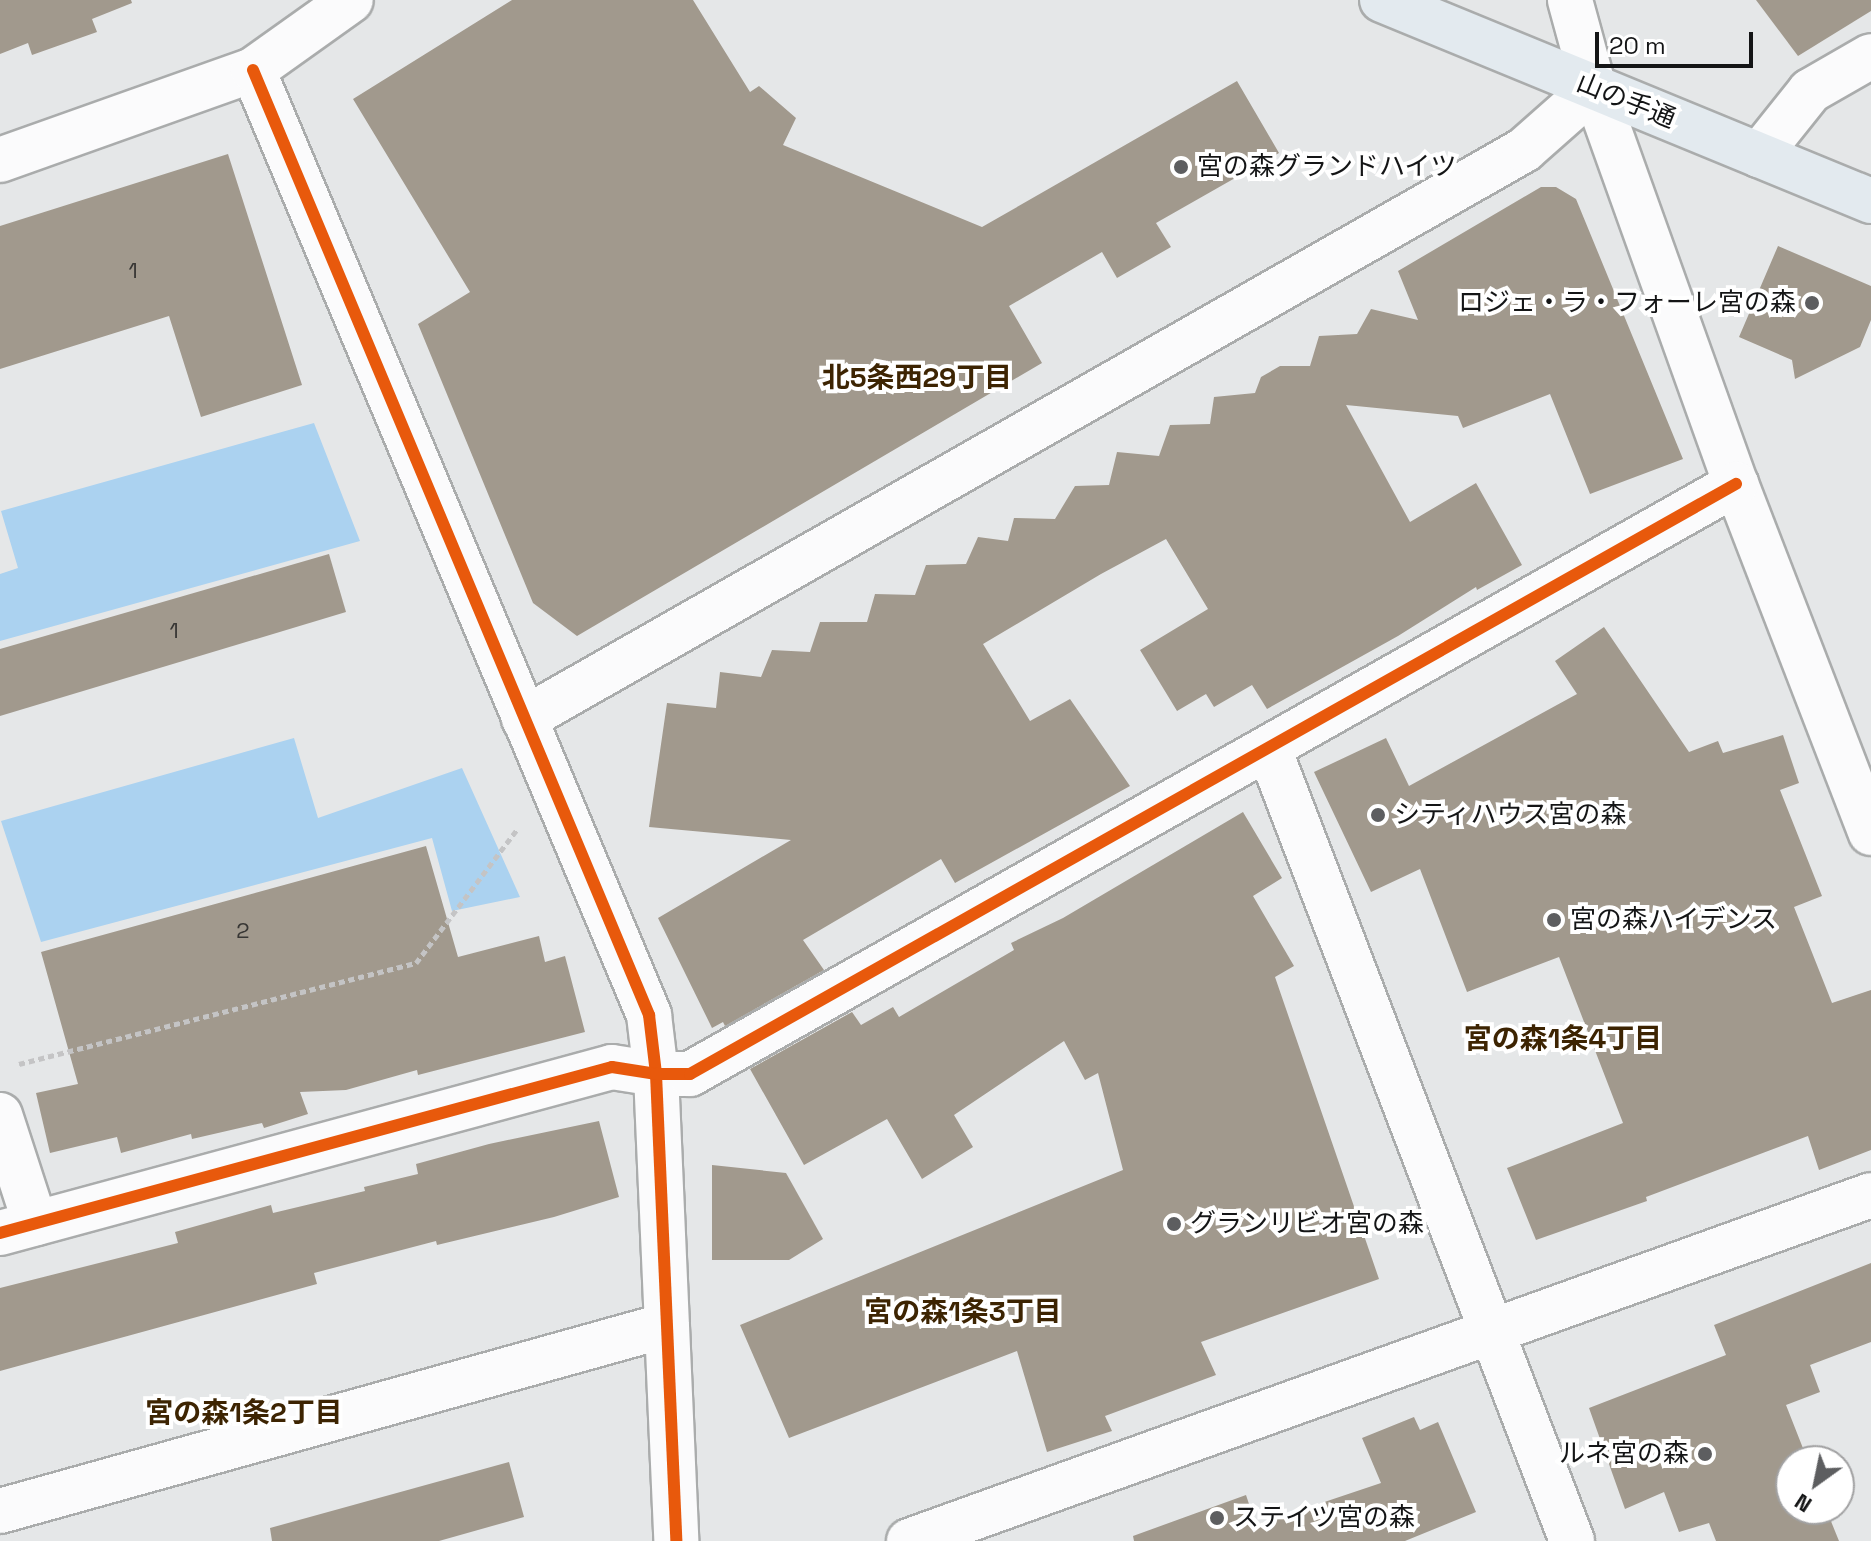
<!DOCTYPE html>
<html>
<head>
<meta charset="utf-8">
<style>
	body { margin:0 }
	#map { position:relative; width:1871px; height:1541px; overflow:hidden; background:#e5e7e8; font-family:"Space Grotesk","Noto Sans JP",sans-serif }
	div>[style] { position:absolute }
	.green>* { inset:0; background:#abd2f0 }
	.building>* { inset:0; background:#a1998d }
	.path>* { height:5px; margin-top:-2.5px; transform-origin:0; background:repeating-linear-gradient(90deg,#c4c4c5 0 6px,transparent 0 10px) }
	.roads { filter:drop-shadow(2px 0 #aaacac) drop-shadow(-2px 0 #aaacac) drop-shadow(0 2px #aaacac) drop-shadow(0 -2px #aaacac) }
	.minor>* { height:44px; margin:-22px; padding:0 22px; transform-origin:22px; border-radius:22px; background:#fbfbfc }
	.major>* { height:44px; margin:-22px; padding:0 22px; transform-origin:22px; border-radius:22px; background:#e3eaef }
	.cycleway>* { height:12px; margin:-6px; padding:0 6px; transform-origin:6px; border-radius:6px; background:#e8590c }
	.dots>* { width:22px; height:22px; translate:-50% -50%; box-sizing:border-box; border:4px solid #fff; border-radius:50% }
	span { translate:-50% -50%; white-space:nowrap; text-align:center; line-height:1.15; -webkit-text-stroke:8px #fff; paint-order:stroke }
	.number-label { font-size:22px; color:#373634 }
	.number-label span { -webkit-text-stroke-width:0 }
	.street-label { font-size:26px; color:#141516 }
	.poi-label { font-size:26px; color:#141516 }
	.left { translate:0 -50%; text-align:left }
	.right { translate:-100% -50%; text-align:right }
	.neighbourhood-label { font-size:28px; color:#3d2402; font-weight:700 }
	.north { position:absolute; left:1775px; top:1445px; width:80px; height:80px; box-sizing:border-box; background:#fff; border:2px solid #a1a1a2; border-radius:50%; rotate:213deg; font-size:22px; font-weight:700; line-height:32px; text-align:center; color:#141516 }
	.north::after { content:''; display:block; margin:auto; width:28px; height:36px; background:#5d5e60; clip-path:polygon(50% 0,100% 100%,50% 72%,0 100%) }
	.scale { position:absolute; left:1595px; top:32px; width:158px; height:36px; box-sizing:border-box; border:4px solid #141516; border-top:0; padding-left:10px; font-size:24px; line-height:28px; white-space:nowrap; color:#141516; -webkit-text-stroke:6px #fff; paint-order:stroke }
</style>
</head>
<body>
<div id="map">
	<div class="green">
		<div style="clip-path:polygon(314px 423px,360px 541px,0 641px,0 574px,18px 568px,1px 511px)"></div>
		<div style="clip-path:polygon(294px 738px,318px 818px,462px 768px,520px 897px,452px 911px,432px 838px,41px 942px,1px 821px)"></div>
	</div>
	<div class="building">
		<div style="clip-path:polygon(0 0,131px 0,132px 3px,92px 19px,97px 32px,32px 55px,28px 43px,0 54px)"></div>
		<div style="clip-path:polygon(512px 0,693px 0,750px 92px,759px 86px,796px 118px,783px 145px,982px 227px,1237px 81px,1279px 153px,1156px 223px,1171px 247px,1117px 278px,1102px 252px,1009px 306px,1042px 363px,577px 636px,533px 603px,418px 324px,470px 292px,353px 99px)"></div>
		<div style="clip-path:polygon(1756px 0,1871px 0,1871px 11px,1798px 56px)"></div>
		<div style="clip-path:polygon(228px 154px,302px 385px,201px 417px,169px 316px,0 369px,0 226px)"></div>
		<div style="clip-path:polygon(1541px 187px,1556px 187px,1576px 199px,1683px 459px,1590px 494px,1550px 394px,1463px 428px,1458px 416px,1346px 405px,1410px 522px,1476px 483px,1522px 565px,1477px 590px,1476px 587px,1398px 636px,1267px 709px,1252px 685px,1214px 707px,1206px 694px,1177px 711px,1140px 650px,1208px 609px,1166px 539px,1101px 574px,983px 644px,1030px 721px,1070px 699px,1130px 786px,955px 883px,941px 859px,803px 940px,824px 970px,725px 1026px,723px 1022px,712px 1028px,658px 918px,791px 840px,649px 827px,667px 703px,716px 708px,720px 672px,761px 677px,772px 650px,810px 652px,820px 622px,867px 622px,875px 594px,915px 595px,926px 565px,966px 564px,978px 537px,1008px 541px,1014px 518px,1055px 519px,1075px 486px,1109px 485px,1117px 452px,1159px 456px,1170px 425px,1210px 424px,1214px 397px,1255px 393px,1261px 377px,1280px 366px,1310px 366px,1319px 336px,1357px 334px,1371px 309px,1418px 320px,1398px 271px)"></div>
		<div style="clip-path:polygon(1778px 246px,1871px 286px,1871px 320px,1860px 347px,1795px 379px,1792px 360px,1739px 337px)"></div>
		<div style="clip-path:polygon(329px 554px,346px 612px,0 716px,0 649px)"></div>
		<div style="clip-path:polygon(1604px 627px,1689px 752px,1718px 741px,1723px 753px,1783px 735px,1799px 783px,1780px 790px,1822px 896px,1794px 907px,1832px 1003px,1871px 990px,1871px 1150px,1819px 1170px,1808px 1136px,1646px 1197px,1647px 1201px,1536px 1240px,1507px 1168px,1623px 1123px,1559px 957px,1467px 992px,1420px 869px,1371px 892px,1314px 772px,1386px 738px,1409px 786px,1577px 694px,1555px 661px)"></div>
		<div style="clip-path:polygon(1243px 812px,1282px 878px,1253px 896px,1294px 966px,1275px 977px,1379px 1279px,1201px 1342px,1216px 1375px,1105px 1416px,1112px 1431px,1047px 1452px,1017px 1351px,789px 1438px,740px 1325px,1123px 1170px,1098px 1073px,1085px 1080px,1064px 1041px,954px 1115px,973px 1147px,922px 1179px,887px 1119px,804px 1165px,750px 1069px,852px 1012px,861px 1025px,893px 1007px,899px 1017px,1014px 950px,1011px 943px,1063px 918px)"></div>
		<div style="clip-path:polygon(426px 846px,458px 957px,539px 936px,545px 962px,565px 956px,585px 1032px,418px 1075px,417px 1070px,346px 1090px,300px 1092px,308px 1114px,264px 1128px,262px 1123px,192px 1139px,191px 1134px,121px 1153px,117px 1137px,50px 1153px,36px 1093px,78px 1084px,41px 952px)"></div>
		<div style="clip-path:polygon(599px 1121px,619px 1197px,554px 1217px,437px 1245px,436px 1241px,314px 1273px,317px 1284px,0 1371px,0 1288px,178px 1243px,175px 1232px,271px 1205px,273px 1213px,365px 1191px,364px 1187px,418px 1174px,416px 1164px,489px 1144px)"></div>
		<div style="clip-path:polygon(712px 1165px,786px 1173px,823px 1239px,789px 1260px,712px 1260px)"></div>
		<div style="clip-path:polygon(1871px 1263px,1871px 1342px,1810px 1365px,1820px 1392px,1786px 1405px,1808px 1461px,1791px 1461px,1791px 1509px,1826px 1509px,1839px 1541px,1716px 1541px,1709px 1523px,1679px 1532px,1664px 1492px,1625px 1509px,1589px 1408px,1726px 1355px,1714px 1325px)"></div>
		<div style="clip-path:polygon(1414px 1417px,1420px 1430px,1438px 1422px,1476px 1512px,1405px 1541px,1134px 1541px,1133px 1536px,1246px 1495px,1256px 1525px,1381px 1483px,1362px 1438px)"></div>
		<div style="clip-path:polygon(509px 1462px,524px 1517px,439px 1541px,272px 1541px,270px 1528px)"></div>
	</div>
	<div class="path">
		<div style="left:19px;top:1064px;width:410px;rotate:-14.3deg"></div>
		<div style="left:416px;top:963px;width:169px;rotate:-52.9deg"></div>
	</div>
	<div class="roads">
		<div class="minor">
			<div style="left:253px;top:70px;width:1025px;rotate:67.26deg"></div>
			<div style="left:649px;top:1015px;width:59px;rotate:83.2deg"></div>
			<div style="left:656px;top:1074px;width:467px;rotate:87.5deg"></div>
			<div style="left:1594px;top:88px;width:421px;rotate:70.3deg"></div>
			<div style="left:1736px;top:484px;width:374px;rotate:68.9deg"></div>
			<div style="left:1759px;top:155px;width:82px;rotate:-51.4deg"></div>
			<div style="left:1810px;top:91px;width:70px;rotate:-29.8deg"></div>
			<div style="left:0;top:160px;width:269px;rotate:-19.6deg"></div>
			<div style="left:253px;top:70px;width:120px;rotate:-35.5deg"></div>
			<div style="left:524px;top:719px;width:1151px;rotate:-29.64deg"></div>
			<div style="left:1524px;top:150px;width:94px;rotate:-41.5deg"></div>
			<div style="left:1594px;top:88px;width:91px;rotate:-105.3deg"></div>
			<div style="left:1269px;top:749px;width:848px;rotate:69.06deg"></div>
			<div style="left:0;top:1115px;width:114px;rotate:72deg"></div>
			<div style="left:0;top:1233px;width:634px;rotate:-15.18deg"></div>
			<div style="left:612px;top:1067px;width:45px;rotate:9deg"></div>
			<div style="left:656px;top:1074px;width:34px"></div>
			<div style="left:690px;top:1074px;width:1201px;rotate:-29.43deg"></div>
			<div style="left:0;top:1511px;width:692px;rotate:-15.58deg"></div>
			<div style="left:909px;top:1541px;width:1022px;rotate:-19.78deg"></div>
		</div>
		<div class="major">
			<div style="left:1382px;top:0;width:529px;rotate:22.34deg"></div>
		</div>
	</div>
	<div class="cycleway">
		<div style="left:253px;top:70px;width:1025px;rotate:67.26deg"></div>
		<div style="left:649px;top:1015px;width:59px;rotate:83.2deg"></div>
		<div style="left:656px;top:1074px;width:467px;rotate:87.5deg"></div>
		<div style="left:0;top:1233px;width:634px;rotate:-15.18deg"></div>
		<div style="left:612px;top:1067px;width:45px;rotate:9deg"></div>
		<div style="left:656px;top:1074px;width:34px"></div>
		<div style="left:690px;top:1074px;width:1201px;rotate:-29.43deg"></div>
	</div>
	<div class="dots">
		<div style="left:1181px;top:167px;background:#5d5e60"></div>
		<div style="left:1812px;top:303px;background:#5d5e60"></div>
		<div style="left:1378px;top:815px;background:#5d5e60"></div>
		<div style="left:1554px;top:920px;background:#5d5e60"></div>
		<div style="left:1174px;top:1224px;background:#5d5e60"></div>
		<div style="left:1705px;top:1454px;background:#5d5e60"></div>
		<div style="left:1217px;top:1518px;background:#5d5e60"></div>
	</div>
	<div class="number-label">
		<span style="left:133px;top:271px">1</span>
		<span style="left:174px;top:631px">1</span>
		<span style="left:243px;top:931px">2</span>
	</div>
	<div class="street-label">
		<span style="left:1626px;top:101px;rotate:22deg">山の手通</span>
	</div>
	<div class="poi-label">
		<span class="left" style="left:1197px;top:167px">宮の森グランドハイツ</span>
		<span class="right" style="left:1796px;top:303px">ロジェ・ラ・フォーレ宮の森</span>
		<span class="left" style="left:1394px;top:815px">シティハウス宮の森</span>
		<span class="left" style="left:1570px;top:920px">宮の森ハイデンス</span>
		<span class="left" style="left:1190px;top:1224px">グランリビオ宮の森</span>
		<span class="right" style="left:1689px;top:1454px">ルネ宮の森</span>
		<span class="left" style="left:1233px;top:1518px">ステイツ宮の森</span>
	</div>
	<div class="neighbourhood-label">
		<span style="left:917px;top:377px">北5条西29丁目</span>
		<span style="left:1563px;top:1038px">宮の森1条4丁目</span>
		<span style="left:963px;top:1311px">宮の森1条3丁目</span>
		<span style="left:244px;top:1412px">宮の森1条2丁目</span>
	</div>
	<div class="north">N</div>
	<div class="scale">20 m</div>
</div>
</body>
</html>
